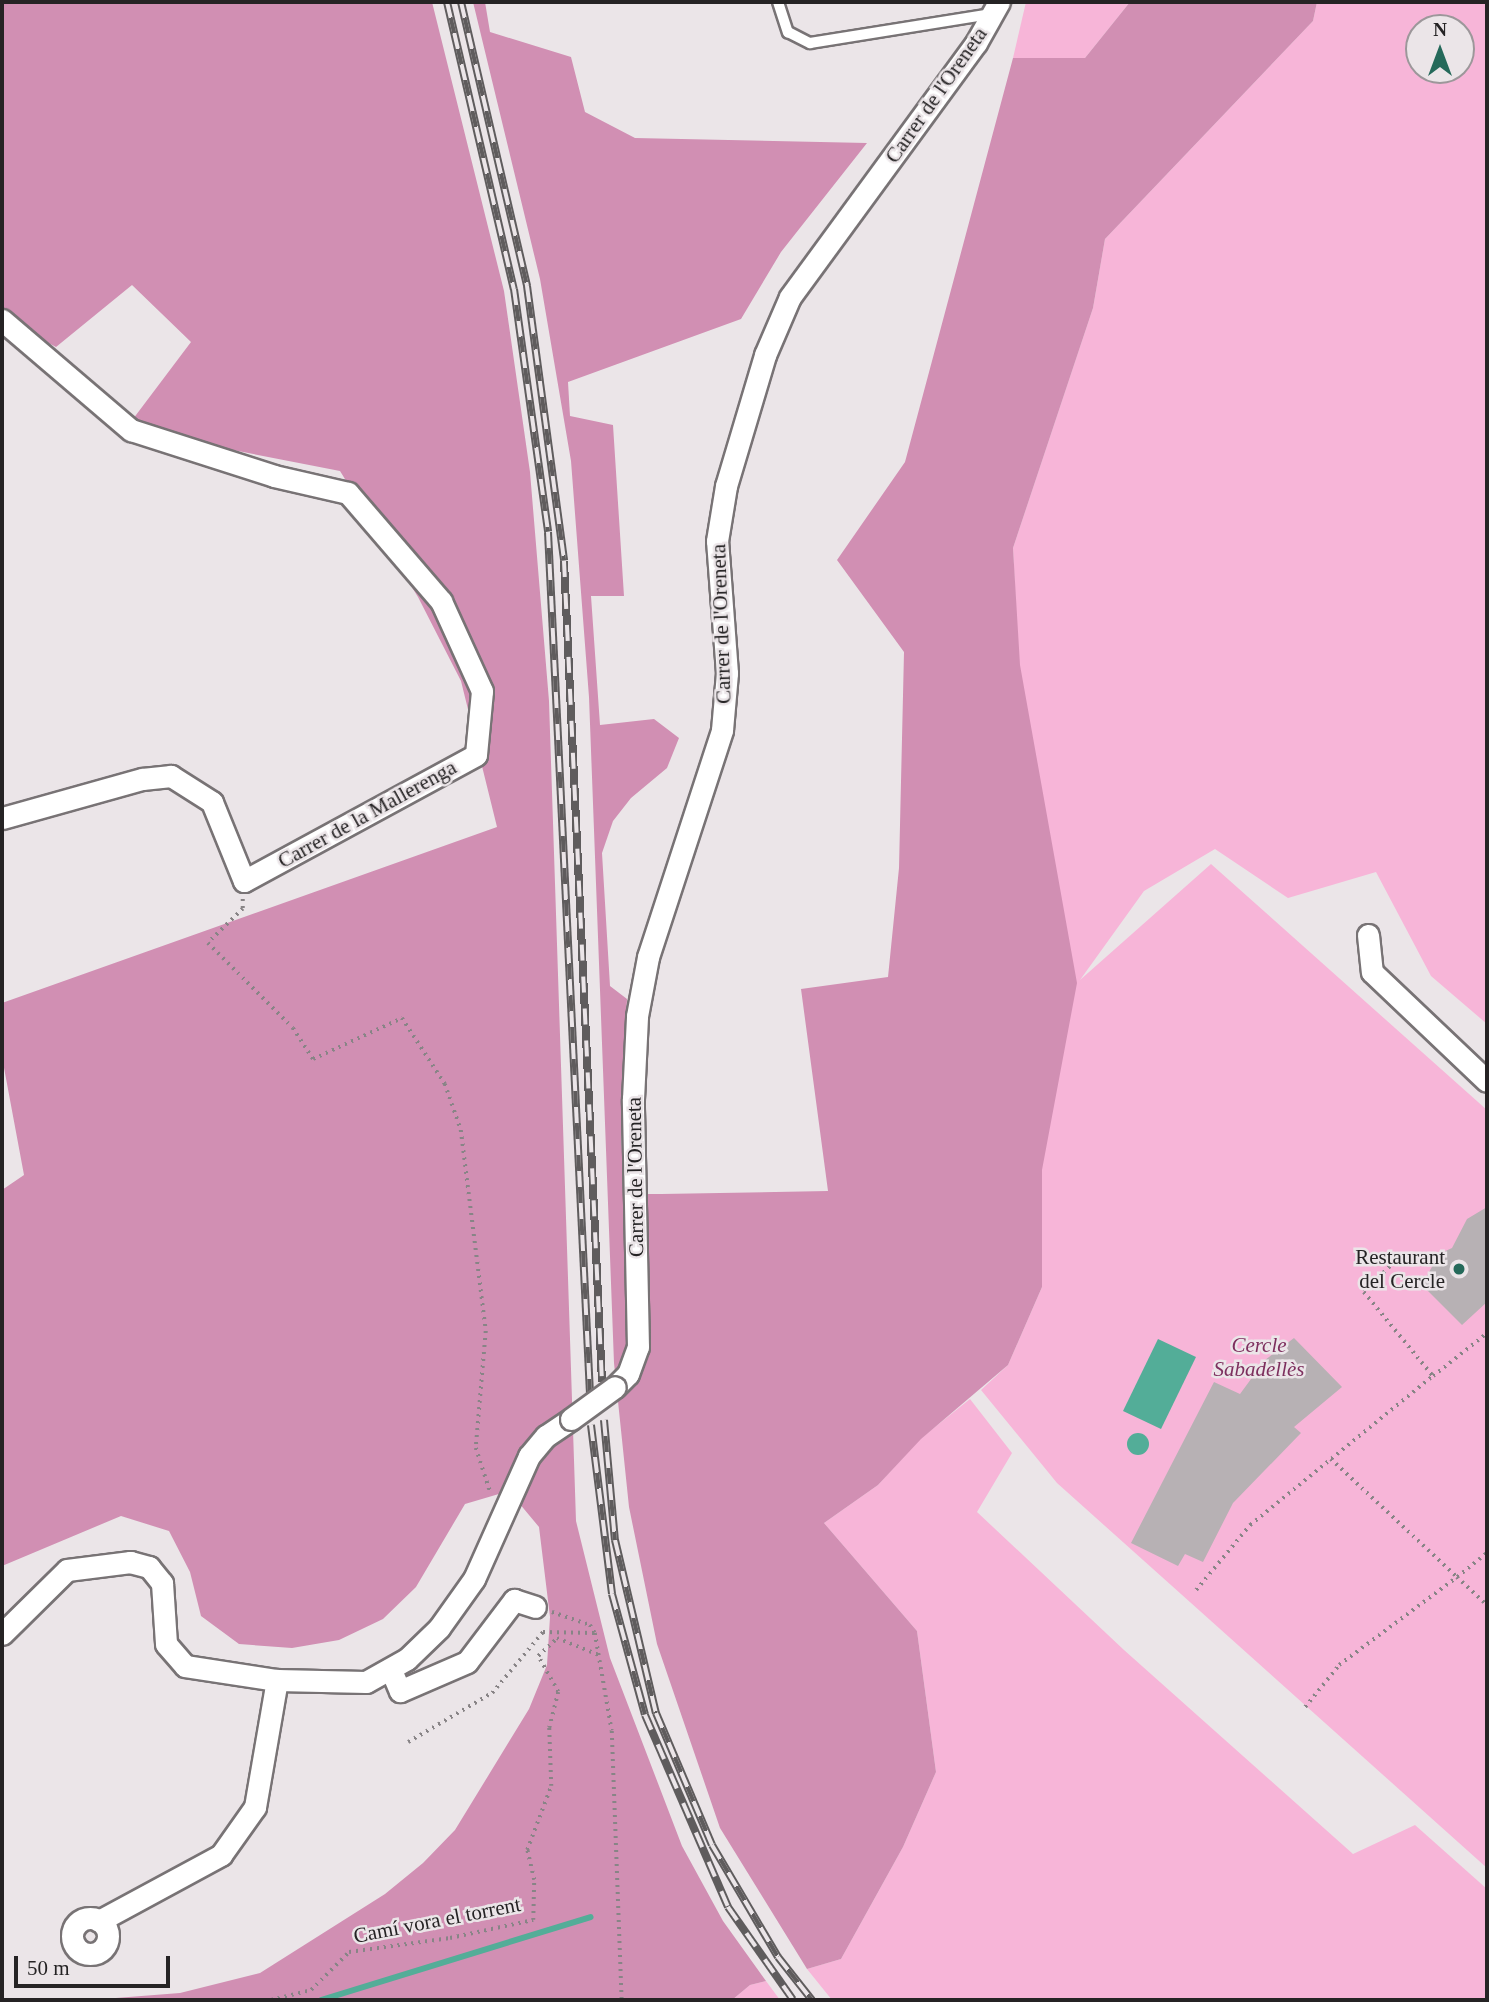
<!DOCTYPE html>
<html>
<head>
<meta charset="utf-8">
<style>
	body { margin:0 }
	#map { position:relative; width:1489px; height:2002px; overflow:hidden; background:#ebe5e8; font-family:Georgia,serif }
	div>[style] { position:absolute }
	.green>* { inset:0; background:#f7b5d8 }
	.forest>* { inset:0; background:#d18fb3 }
	.water>* { inset:0; background:#53ad98 }
	.round { border-radius:50% }
	.stream>* { height:6px; margin:-3px; padding:0 3px; transform-origin:3px; border-radius:3px; background:#53ad98 }
	.building>* { inset:0; background:#b7b1b4 }
	.path>* { height:3.5px; margin-top:-1.75px; transform-origin:0; background:repeating-linear-gradient(90deg,#888486 0 2px,transparent 0 7px) }
	.roads { filter:drop-shadow(2px 0 #787375) drop-shadow(-2px 0 #787375) drop-shadow(0 2px #787375) drop-shadow(0 -2px #787375) }
	.lane>* { height:10px; margin:-5px; padding:0 5px; transform-origin:5px; border-radius:5px; background:#fff }
	.street>* { height:21px; margin:-10.5px; padding:0 10.5px; transform-origin:10.5px; border-radius:10.5px; background:#fff }
	.street>.ring { margin:-10.5px; padding:0; box-sizing:content-box; background:none; border:21px solid #fff; border-radius:50% }
	.rail>* { height:8px; margin-top:-4px; transform-origin:0; background:repeating-linear-gradient(90deg,#ebe5e8 0 16px,#5f5c5d 0 32px); box-sizing:border-box; border-block:2px solid #5f5c5d }
	.bridges { filter:drop-shadow(2px 0 #787375) drop-shadow(-2px 0 #787375) drop-shadow(0 2px #787375) drop-shadow(0 -2px #787375) }
	.street-bridge>* { height:21px; margin:-10.5px; padding:0 10.5px; transform-origin:10.5px; border-radius:10.5px; background:#fff }
	.dots>* { width:19px; height:19px; translate:-50% -50%; box-sizing:border-box; border:4px solid #ebe5e8; border-radius:50% }
	span { translate:-50% -50%; white-space:nowrap; text-align:center; line-height:1.15; -webkit-text-stroke:5px #ebe5e8; paint-order:stroke }
	.street-label { font-size:21px; color:#252324 }
	.poi-label { font-size:21px; color:#252324 }
	.right { translate:-100% -50%; text-align:right }
	.park-label { font-size:21px; color:#7d2f5e; font-style:italic }
	.frame { position:absolute; inset:0; border:4px solid #252324; pointer-events:none }
	.north { position:absolute; left:1405px; top:14px; width:70px; height:70px; box-sizing:border-box; background:#ebe5e8; border:2px solid #9c979a; border-radius:50%; rotate:0deg; font-size:19px; font-weight:700; line-height:28px; text-align:center; color:#252324 }
	.north::after { content:''; display:block; margin:auto; width:24px; height:32px; background:#25695a; clip-path:polygon(50% 0,100% 100%,50% 72%,0 100%) }
	.scale { position:absolute; left:14px; top:1956px; width:156px; height:32px; box-sizing:border-box; border:4px solid #252324; border-top:0; padding-left:9px; font-size:21px; line-height:24px; white-space:nowrap; color:#252324; -webkit-text-stroke:5px #ebe5e8; paint-order:stroke }
</style>
</head>
<body>
<div id="map">
	<div class="green">
		<div style="clip-path:polygon(1026px 2px,1130px 2px,1085px 58px,1013px 58px)"></div>
		<div style="clip-path:polygon(evenodd,1317px 2px,1487px 2px,1487px 1024px,1431px 976px,1376px 872px,1288px 898px,1215px 849px,1144px 891px,1080px 980px,1211px 864px,1487px 1110px,1487px 1868px,1057px 1483px,981px 1390px,1008px 1365px,1042px 1287px,1042px 1170px,1013px 548px,1093px 308px,1105px 239px,1313px 21px,1317px 2px,1419px 28px,1461px 28px,1461px 70px,1419px 70px,1419px 28px)"></div>
		<div style="clip-path:polygon(970px 1399px,1012px 1453px,977px 1512px,1124px 1650px,1353px 1854px,1415px 1825px,1487px 1889px,1487px 2000px,832px 2000px,807px 1969px,841px 1959px,903px 1847px,936px 1772px,917px 1631px,824px 1523px,878px 1485px,920px 1439px)"></div>
		<div style="clip-path:polygon(766px 1981px,780px 2000px,732px 2000px,750px 1985px)"></div>
	</div>
	<div class="forest">
		<div style="clip-path:polygon(2px 2px,432px 2px,504px 291px,530px 472px,549px 701px,576px 1521px,610px 1658px,682px 1846px,723px 1921px,766px 1981px,750px 1985px,732px 2000px,90px 2000px,180px 1993px,260px 1973px,385px 1894px,423px 1863px,455px 1830px,529px 1709px,547px 1665px,550px 1617px,539px 1527px,509px 1491px,465px 1504px,416px 1587px,383px 1619px,339px 1640px,292px 1648px,239px 1644px,201px 1616px,190px 1572px,169px 1531px,121px 1516px,2px 1566px,2px 1190px,24px 1175px,2px 1057px,2px 1003px,497px 827px,461px 681px,418px 597px,340px 471px,131px 430px,133px 419px,191px 342px,132px 285px,56px 347px,2px 318px)"></div>
		<div style="clip-path:polygon(473px 2px,485px 2px,490px 32px,571px 57px,585px 112px,635px 138px,867px 143px,781px 252px,741px 319px,568px 382px,570px 416px,613px 425px,624px 596px,591px 596px,600px 725px,654px 719px,679px 738px,667px 768px,631px 798px,613px 821px,602px 853px,610px 986px,627px 999px,621px 1138px,625px 1194px,661px 1194px,828px 1191px,801px 989px,888px 977px,899px 868px,904px 652px,837px 560px,905px 462px,1013px 58px,1085px 58px,1130px 2px,1317px 2px,1313px 21px,1105px 239px,1093px 308px,1013px 548px,1020px 665px,1077px 983px,1042px 1170px,1042px 1287px,1008px 1365px,921px 1439px,878px 1485px,824px 1523px,917px 1631px,936px 1772px,903px 1847px,841px 1959px,807px 1969px,720px 1828px,657px 1644px,629px 1507px,614px 1363px,589px 697px,571px 461px,540px 279px)"></div>
	</div>
	<div class="water">
		<div style="clip-path:polygon(1158px 1339px,1196px 1357px,1161px 1429px,1123px 1411px)"></div>
		<div class="round" style="left:1127px;top:1433px;width:22px;height:22px"></div>
	</div>
	<div class="stream">
		<div style="left:321px;top:2000px;width:282px;rotate:-17.1deg"></div>
	</div>
	<div class="building">
		<div style="clip-path:polygon(1487px 1207px,1487px 1302px,1462px 1325px,1422px 1285px,1439px 1254px,1452px 1248px,1467px 1219px)"></div>
		<div style="clip-path:polygon(1294px 1338px,1342px 1387px,1294px 1427px,1301px 1433px,1233px 1503px,1203px 1562px,1185px 1554px,1178px 1566px,1131px 1543px,1214px 1382px,1240px 1394px,1265px 1360px)"></div>
	</div>
	<div class="path">
		<div style="left:243px;top:899px;width:10px;rotate:90deg"></div>
		<div style="left:243px;top:909px;width:49px;rotate:135.8deg"></div>
		<div style="left:208px;top:943px;width:120px;rotate:45deg"></div>
		<div style="left:293px;top:1028px;width:37px;rotate:57deg"></div>
		<div style="left:313px;top:1059px;width:98px;rotate:-24.7deg"></div>
		<div style="left:402px;top:1018px;width:79px;rotate:56.9deg"></div>
		<div style="left:445px;top:1084px;width:49px;rotate:70.8deg"></div>
		<div style="left:461px;top:1130px;width:203px;rotate:82.9deg"></div>
		<div style="left:486px;top:1331px;width:117px;rotate:94.9deg"></div>
		<div style="left:476px;top:1448px;width:45px;rotate:72deg"></div>
		<div style="left:1400px;top:1257px;width:50px;rotate:135.8deg"></div>
		<div style="left:1364px;top:1292px;width:109px;rotate:50.6deg"></div>
		<div style="left:1433px;top:1376px;width:69px;rotate:-38.5deg"></div>
		<div style="left:1331px;top:1459px;width:173px;rotate:43.1deg"></div>
		<div style="left:1457px;top:1577px;width:38px;rotate:-39deg"></div>
		<div style="left:1196px;top:1590px;width:85px;rotate:-50.3deg"></div>
		<div style="left:1250px;top:1525px;width:236px;rotate:-39.2deg"></div>
		<div style="left:552px;top:1612px;width:40px;rotate:18.9deg"></div>
		<div style="left:590px;top:1625px;width:9px;rotate:58deg"></div>
		<div style="left:595px;top:1633px;width:99px;rotate:80.2deg"></div>
		<div style="left:612px;top:1731px;width:269px;rotate:87.9deg"></div>
		<div style="left:1305px;top:1707px;width:54px;rotate:-51deg"></div>
		<div style="left:1339px;top:1665px;width:147px;rotate:-36.7deg"></div>
		<div style="left:1457px;top:1577px;width:41px;rotate:43deg"></div>
		<div style="left:408px;top:1742px;width:97px;rotate:-30.3deg"></div>
		<div style="left:492px;top:1693px;width:80px;rotate:-50.1deg"></div>
		<div style="left:543px;top:1632px;width:52px;rotate:1.1deg"></div>
		<div style="left:271px;top:2000px;width:41px;rotate:-14deg"></div>
		<div style="left:311px;top:1990px;width:54px;rotate:-45deg"></div>
		<div style="left:349px;top:1952px;width:102px;rotate:-7.9deg"></div>
		<div style="left:450px;top:1938px;width:85px;rotate:-12.2deg"></div>
		<div style="left:533px;top:1920px;width:40px;rotate:-88.6deg"></div>
		<div style="left:534px;top:1880px;width:31px;rotate:-103deg"></div>
		<div style="left:527px;top:1850px;width:68px;rotate:-69.4deg"></div>
		<div style="left:551px;top:1786px;width:58px;rotate:-92deg"></div>
		<div style="left:549px;top:1728px;width:37px;rotate:-76deg"></div>
		<div style="left:558px;top:1692px;width:41px;rotate:-119.1deg"></div>
		<div style="left:538px;top:1656px;width:26px;rotate:-43deg"></div>
		<div style="left:557px;top:1638px;width:45px;rotate:22deg"></div>
	</div>
	<div class="roads">
		<div class="lane">
			<div style="left:778px;top:2px;width:32px;rotate:72deg"></div>
			<div style="left:788px;top:32px;width:25px;rotate:27deg"></div>
			<div style="left:810px;top:43px;width:184px;rotate:-9.1deg"></div>
		</div>
		<div class="street">
			<div style="left:2px;top:320px;width:170px;rotate:40.5deg"></div>
			<div style="left:131px;top:430px;width:150px;rotate:17.8deg"></div>
			<div style="left:274px;top:476px;width:76px;rotate:12.9deg"></div>
			<div style="left:348px;top:493px;width:143px;rotate:49.3deg"></div>
			<div style="left:441px;top:601px;width:99px;rotate:65.5deg"></div>
			<div style="left:482px;top:691px;width:64px;rotate:95.4deg"></div>
			<div style="left:476px;top:755px;width:264px;rotate:151.5deg"></div>
			<div style="left:244px;top:881px;width:85px;rotate:-112.1deg"></div>
			<div style="left:212px;top:802px;width:49px;rotate:-147.6deg"></div>
			<div style="left:171px;top:776px;width:29px;rotate:174deg"></div>
			<div style="left:142px;top:779px;width:145px;rotate:164.4deg"></div>
			<div style="left:1368px;top:935px;width:37px;rotate:84deg"></div>
			<div style="left:1372px;top:972px;width:158px;rotate:43.5deg"></div>
			<div style="left:615px;top:1387px;width:18px;rotate:-45deg"></div>
			<div style="left:628px;top:1374px;width:29px;rotate:-70deg"></div>
			<div style="left:638px;top:1347px;width:248px;rotate:-91.2deg"></div>
			<div style="left:633px;top:1099px;width:83px;rotate:-87.2deg"></div>
			<div style="left:637px;top:1016px;width:60px;rotate:-79.4deg"></div>
			<div style="left:648px;top:957px;width:239px;rotate:-71.9deg"></div>
			<div style="left:722px;top:730px;width:57px;rotate:-85deg"></div>
			<div style="left:727px;top:673px;width:132px;rotate:-94.3deg"></div>
			<div style="left:717px;top:541px;width:56px;rotate:-80.7deg"></div>
			<div style="left:726px;top:486px;width:137px;rotate:-73.4deg"></div>
			<div style="left:765px;top:355px;width:63px;rotate:-66.7deg"></div>
			<div style="left:790px;top:297px;width:315px;rotate:-53.8deg"></div>
			<div style="left:976px;top:43px;width:47px;rotate:-60.7deg"></div>
			<div style="left:2px;top:1634px;width:91px;rotate:-44.6deg"></div>
			<div style="left:67px;top:1570px;width:64px;rotate:-7.2deg"></div>
			<div style="left:130px;top:1562px;width:20px;rotate:15deg"></div>
			<div style="left:149px;top:1567px;width:21px;rotate:51deg"></div>
			<div style="left:162px;top:1583px;width:61px;rotate:86.2deg"></div>
			<div style="left:166px;top:1644px;width:29px;rotate:49deg"></div>
			<div style="left:185px;top:1666px;width:93px;rotate:8.7deg"></div>
			<div style="left:277px;top:1680px;width:89px;rotate:1.3deg"></div>
			<div style="left:366px;top:1682px;width:47px;rotate:-29.3deg"></div>
			<div style="left:407px;top:1659px;width:45px;rotate:-44.1deg"></div>
			<div style="left:439px;top:1628px;width:60px;rotate:-54.5deg"></div>
			<div style="left:474px;top:1579px;width:135px;rotate:-65.9deg"></div>
			<div style="left:529px;top:1456px;width:26px;rotate:-50deg"></div>
			<div style="left:546px;top:1436px;width:30px;rotate:-34deg"></div>
			<div style="left:391px;top:1670px;width:23px;rotate:67deg"></div>
			<div style="left:400px;top:1691px;width:73px;rotate:-23.4deg"></div>
			<div style="left:467px;top:1662px;width:78px;rotate:-52.8deg"></div>
			<div style="left:514px;top:1600px;width:22px;rotate:18deg"></div>
			<div class="ring" style="left:72px;top:1918px;width:15px;height:15px"></div>
			<div style="left:99px;top:1921px;width:139px;rotate:-28.4deg"></div>
			<div style="left:221px;top:1855px;width:59px;rotate:-54.7deg"></div>
			<div style="left:255px;top:1807px;width:129px;rotate:-80.2deg"></div>
		</div>
	</div>
	<div class="rail">
		<div style="left:447px;top:2px;width:295px;rotate:76.9deg"></div>
		<div style="left:514px;top:289px;width:245px;rotate:82deg"></div>
		<div style="left:548px;top:532px;width:862px;rotate:87.21deg"></div>
		<div style="left:461px;top:2px;width:292px;rotate:76.9deg"></div>
		<div style="left:527px;top:286px;width:277px;rotate:82.3deg"></div>
		<div style="left:564px;top:561px;width:822px;rotate:87.35deg"></div>
		<div style="left:604px;top:1420px;width:121px;rotate:84.8deg"></div>
		<div style="left:615px;top:1540px;width:178px;rotate:76.7deg"></div>
		<div style="left:656px;top:1713px;width:143px;rotate:67deg"></div>
		<div style="left:712px;top:1845px;width:130px;rotate:59.5deg"></div>
		<div style="left:778px;top:1957px;width:55px;rotate:51.7deg"></div>
		<div style="left:591px;top:1425px;width:170px;rotate:82.9deg"></div>
		<div style="left:612px;top:1594px;width:125px;rotate:74.7deg"></div>
		<div style="left:645px;top:1715px;width:209px;rotate:66.6deg"></div>
		<div style="left:728px;top:1907px;width:113px;rotate:55deg"></div>
	</div>
	<div class="bridges">
		<div class="street-bridge">
			<div style="left:571px;top:1419px;width:54px;rotate:-36deg"></div>
		</div>
	</div>
	<div class="dots">
		<div style="left:1459px;top:1269px;background:#25695a"></div>
	</div>
	<div class="street-label">
		<span style="left:936px;top:95px;rotate:-55deg">Carrer de l'Oreneta</span>
		<span style="left:721px;top:624px;rotate:-92deg">Carrer de l'Oreneta</span>
		<span style="left:367px;top:814px;rotate:-29deg">Carrer de la Mallerenga</span>
		<span style="left:635px;top:1177px;rotate:-91deg">Carrer de l'Oreneta</span>
		<span style="left:437px;top:1920px;rotate:-11deg">Camí vora el torrent</span>
	</div>
	<div class="poi-label">
		<span class="right" style="left:1445px;top:1269px">Restaurant<br>del Cercle</span>
	</div>
	<div class="park-label">
		<span style="left:1259px;top:1357px">Cercle<br>Sabadellès</span>
	</div>
	<div class="frame"></div>
	<div class="north">N</div>
	<div class="scale">50 m</div>
</div>
</body>
</html>
